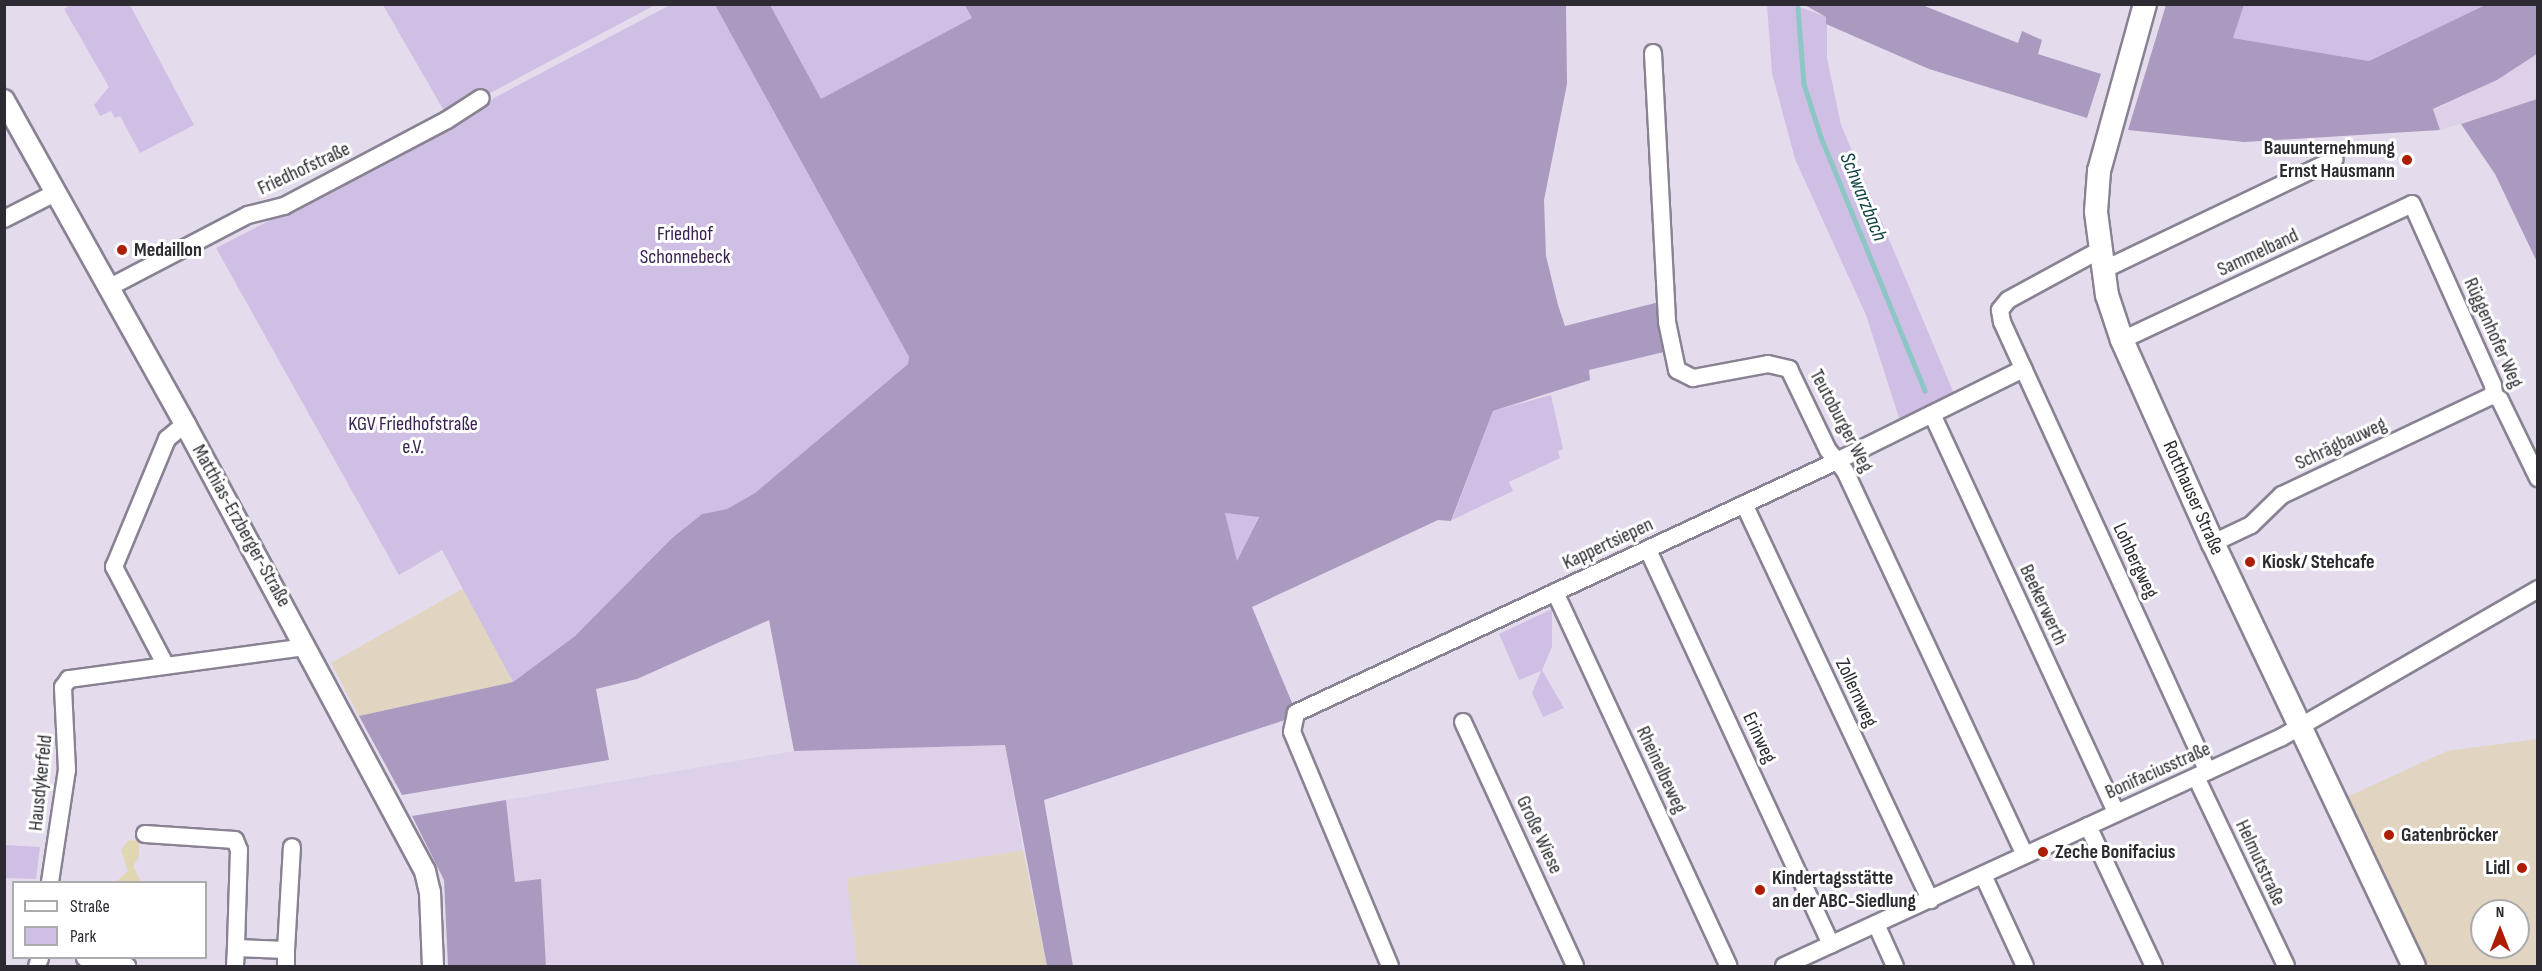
<!DOCTYPE html>
<html>
<head>
<meta charset="utf-8">
<style>
	body { margin:0 }
	#map { position:relative; width:2542px; height:971px; overflow:hidden; background:#e4dced; font-family:"Sofia Sans Condensed",sans-serif }
	div>[style] { position:absolute }
	.commercial>* { inset:0; background:#e1d5c1 }
	.built>* { inset:0; background:#dcd1e9 }
	.green>* { inset:0; background:#d0bfe4 }
	.forest>* { inset:0; background:#ab9abf }
	.sand>* { inset:0; background:#e0d7b2 }
	.stream>* { height:4.5px; margin:-2.25px; padding:0 2.25px; transform-origin:2.25px; border-radius:2.25px; background:#8ec6c5 }
	.roads { filter:drop-shadow(2px 0 #898292) drop-shadow(-2px 0 #898292) drop-shadow(0 2px #898292) drop-shadow(0 -2px #898292) }
	.minor>* { height:16px; margin:-8px; padding:0 8px; transform-origin:8px; border-radius:8px; background:#fff }
	.tertiary>* { height:20px; margin:-10px; padding:0 10px; transform-origin:10px; border-radius:10px; background:#fff }
	.secondary>* { height:22px; margin:-11px; padding:0 11px; transform-origin:11px; border-radius:11px; background:#fff }
	.dots>* { width:16px; height:16px; translate:-50% -50%; box-sizing:border-box; border:3px solid #fff; border-radius:50% }
	span { translate:-50% -50%; white-space:nowrap; text-align:center; line-height:1.15; -webkit-text-stroke:6px #fff; paint-order:stroke }
	.poi-label { font-size:20px; color:#2d2a31; font-weight:700 }
	.right { translate:-100% -50%; text-align:right }
	.left { translate:0 -50%; text-align:left }
	.street-label { font-size:20px; color:#2d2a31 }
	.park-label { font-size:20px; color:#3a2151 }
	.water-label { font-size:21px; color:#104444; font-style:italic }
	.frame { position:absolute; inset:0; border:6px solid #2d2a31; pointer-events:none }
	.legend { position:absolute; left:12px; top:881px; width:195px; height:78px; box-sizing:border-box; background:#fff; border:2px solid #abaaad; margin:0; padding:8px 10px; list-style:none; font-size:18px; color:#2d2a31 }
	.legend li { display:flex; align-items:center; gap:12px; height:30px }
	.legend b { width:30px; border:2px solid #abaaad }
	.north { position:absolute; left:2470px; top:899px; width:60px; height:60px; box-sizing:border-box; background:#fff; border:2px solid #abaaad; border-radius:50%; rotate:0deg; font-size:16px; font-weight:700; line-height:24px; text-align:center; color:#2d2a31 }
	.north::after { content:''; display:block; margin:auto; width:21px; height:27px; background:#ac1d04; clip-path:polygon(50% 0,100% 100%,50% 72%,0 100%) }
</style>
</head>
<body>
<div id="map">
	<div class="commercial">
		<div style="clip-path:polygon(464px 588px,513px 682px,359px 716px,331px 663px)"></div>
		<div style="clip-path:polygon(evenodd,2537px 739px,2537px 966px,2423px 966px,2336px 802px,2447px 751px,2537px 739px,2482px 911px,2518px 911px,2518px 947px,2482px 947px,2482px 911px)"></div>
		<div style="clip-path:polygon(1023px 850px,1047px 966px,857px 966px,846px 878px)"></div>
	</div>
	<div class="built">
		<div style="clip-path:polygon(2537px 54px,2537px 99px,2440px 130px,2433px 110px,2497px 80px)"></div>
		<div style="clip-path:polygon(1005px 745px,1023px 850px,847px 878px,857px 966px,546px 966px,541px 880px,515px 882px,506px 800px,794px 751px)"></div>
	</div>
	<div class="green">
		<div style="clip-path:polygon(71px 5px,130px 5px,194px 125px,140px 153px,120px 116px,115px 118px,111px 111px,100px 116px,94px 105px,109px 87px,64px 9px)"></div>
		<div style="clip-path:polygon(383px 5px,655px 5px,447px 116px)"></div>
		<div style="clip-path:polygon(670px 5px,715px 5px,909px 357px,908px 364px,755px 493px,727px 509px,702px 514px,672px 538px,575px 636px,513px 682px,442px 550px,399px 575px,216px 248px,478px 113px,494px 98px)"></div>
		<div style="clip-path:polygon(749px 5px,977px 5px,997px 40px,827px 139px)"></div>
		<div style="clip-path:polygon(1767px 5px,1794px 5px,1827px 17px,1827px 58px,1841px 125px,1955px 396px,1900px 421px,1866px 315px,1795px 159px,1772px 73px)"></div>
		<div style="clip-path:polygon(2244px 5px,2485px 5px,2369px 61px,2233px 38px)"></div>
		<div style="clip-path:polygon(1551px 395px,1563px 449px,1558px 451px,1560px 458px,1509px 482px,1513px 491px,1452px 520px,1493px 411px)"></div>
		<div style="clip-path:polygon(1225px 513px,1259px 516px,1237px 562px)"></div>
		<div style="clip-path:polygon(1552px 609px,1552px 647px,1542px 670px,1564px 708px,1543px 717px,1532px 693px,1541px 671px,1519px 680px,1499px 634px)"></div>
		<div style="clip-path:polygon(5px 845px,40px 847px,36px 879px,5px 878px)"></div>
	</div>
	<div class="forest">
		<div style="clip-path:polygon(1803px 4px,1922px 5px,2018px 43px,2022px 31px,2042px 40px,2038px 54px,2101px 74px,2087px 118px,1929px 69px,1826px 24px,1826px 17px)"></div>
		<div style="clip-path:polygon(evenodd,715px 5px,770px 5px,821px 99px,972px 18px,965px 5px,1566px 5px,1567px 84px,1544px 200px,1546px 256px,1558px 305px,1565px 326px,1659px 302px,1664px 352px,1589px 370px,1590px 380px,1493px 411px,1451px 521px,1438px 520px,1252px 607px,1295px 710px,1291px 718px,1044px 800px,1073px 966px,1047px 966px,1005px 745px,794px 751px,769px 620px,637px 679px,596px 689px,609px 760px,402px 795px,359px 716px,513px 682px,575px 636px,672px 538px,702px 514px,727px 509px,755px 493px,908px 364px,909px 357px,715px 5px,1225px 513px,1259px 517px,1237px 561px,1225px 513px)"></div>
		<div style="clip-path:polygon(2166px 5px,2244px 5px,2233px 38px,2369px 61px,2485px 5px,2537px 5px,2537px 54px,2497px 80px,2433px 109px,2440px 130px,2244px 142px,2128px 130px)"></div>
		<div style="clip-path:polygon(2537px 99px,2538px 99px,2537px 262px,2495px 174px,2461px 124px)"></div>
		<div style="clip-path:polygon(506px 800px,515px 882px,541px 879px,546px 966px,448px 966px,444px 880px,412px 816px)"></div>
	</div>
	<div class="sand">
		<div style="clip-path:polygon(129px 840px,139px 841px,139px 857px,133px 866px,141px 882px,116px 882px,128px 871px,121px 850px)"></div>
	</div>
	<div class="stream">
		<div style="left:1798px;top:8px;width:76px;rotate:85.5deg"></div>
		<div style="left:1804px;top:84px;width:56px;rotate:72.2deg"></div>
		<div style="left:1821px;top:137px;width:274px;rotate:67.7deg"></div>
	</div>
	<div class="roads">
		<div class="minor">
			<div style="left:1653px;top:53px;width:269px;rotate:87deg"></div>
			<div style="left:1667px;top:322px;width:49px;rotate:78.2deg"></div>
			<div style="left:1677px;top:370px;width:18px;rotate:27deg"></div>
			<div style="left:1693px;top:378px;width:76px;rotate:-10.6deg"></div>
			<div style="left:1768px;top:364px;width:22px;rotate:13deg"></div>
			<div style="left:1789px;top:369px;width:90px;rotate:64.3deg"></div>
			<div style="left:1828px;top:450px;width:27px;rotate:51deg"></div>
			<div style="left:1845px;top:471px;width:424px;rotate:64.9deg"></div>
			<div style="left:4px;top:219px;width:59px;rotate:-27deg"></div>
			<div style="left:2098px;top:251px;width:102px;rotate:151.4deg"></div>
			<div style="left:2008px;top:300px;width:13px;rotate:129deg"></div>
			<div style="left:2000px;top:310px;width:12px;rotate:81deg"></div>
			<div style="left:2002px;top:322px;width:494px;rotate:65.4deg"></div>
			<div style="left:2101px;top:271px;width:259px;rotate:-25.6deg"></div>
			<div style="left:110px;top:287px;width:156px;rotate:-27.6deg"></div>
			<div style="left:248px;top:215px;width:37px;rotate:-14deg"></div>
			<div style="left:284px;top:206px;width:184px;rotate:-27.8deg"></div>
			<div style="left:447px;top:120px;width:40px;rotate:-32.9deg"></div>
			<div style="left:2122px;top:340px;width:320px;rotate:-25.1deg"></div>
			<div style="left:2412px;top:204px;width:198px;rotate:65.9deg"></div>
			<div style="left:2493px;top:385px;width:10px;rotate:84deg"></div>
			<div style="left:2494px;top:395px;width:8px;rotate:40deg"></div>
			<div style="left:2500px;top:400px;width:87px;rotate:64deg"></div>
			<div style="left:1932px;top:414px;width:439px;rotate:65.2deg"></div>
			<div style="left:1744px;top:504px;width:438px;rotate:64.8deg"></div>
			<div style="left:2213px;top:543px;width:42px;rotate:-25.3deg"></div>
			<div style="left:2251px;top:525px;width:43px;rotate:-44.1deg"></div>
			<div style="left:2282px;top:495px;width:234px;rotate:-25.3deg"></div>
			<div style="left:1648px;top:550px;width:435px;rotate:65.1deg"></div>
			<div style="left:1555px;top:592px;width:412px;rotate:65.1deg"></div>
			<div style="left:165px;top:664px;width:110px;rotate:-117.7deg"></div>
			<div style="left:114px;top:567px;width:139px;rotate:-67.5deg"></div>
			<div style="left:167px;top:439px;width:23px;rotate:-40deg"></div>
			<div style="left:1463px;top:722px;width:268px;rotate:65.3deg"></div>
			<div style="left:2196px;top:777px;width:209px;rotate:64.5deg"></div>
			<div style="left:2088px;top:826px;width:155px;rotate:64.8deg"></div>
			<div style="left:145px;top:834px;width:90px;rotate:3.8deg"></div>
			<div style="left:235px;top:840px;width:11px;rotate:68deg"></div>
			<div style="left:239px;top:850px;width:98px;rotate:91.8deg"></div>
			<div style="left:1983px;top:875px;width:100px;rotate:65.2deg"></div>
			<div style="left:50px;top:882px;width:113px;rotate:-81.4deg"></div>
			<div style="left:67px;top:770px;width:83px;rotate:-92.8deg"></div>
			<div style="left:63px;top:687px;width:10px;rotate:-53deg"></div>
			<div style="left:69px;top:679px;width:239px;rotate:-7.7deg"></div>
			<div style="left:1876px;top:924px;width:46px;rotate:65.7deg"></div>
			<div style="left:286px;top:950px;width:103px;rotate:-86.7deg"></div>
			<div style="left:85px;top:958px;width:43px;rotate:10.8deg"></div>
			<div style="left:37px;top:966px;width:9px;rotate:-69deg"></div>
			<div style="left:235px;top:966px;width:18px;rotate:-87deg"></div>
			<div style="left:236px;top:948px;width:50px;rotate:2.3deg"></div>
			<div style="left:286px;top:950px;width:16px;rotate:90deg"></div>
			<div style="left:1390px;top:966px;width:254px;rotate:-112.7deg"></div>
			<div style="left:1292px;top:732px;width:19px;rotate:-78deg"></div>
			<div style="left:1296px;top:713px;width:597px;rotate:-24.98deg"></div>
			<div style="left:1837px;top:461px;width:208px;rotate:-26.3deg"></div>
			<div style="left:1784px;top:966px;width:548px;rotate:-24.69deg"></div>
			<div style="left:2282px;top:737px;width:296px;rotate:-30deg"></div>
		</div>
		<div class="tertiary">
			<div style="left:4px;top:100px;width:371px;rotate:60.8deg"></div>
			<div style="left:185px;top:424px;width:507px;rotate:61.77deg"></div>
			<div style="left:425px;top:871px;width:22px;rotate:77deg"></div>
			<div style="left:430px;top:892px;width:74px;rotate:87.7deg"></div>
		</div>
		<div class="secondary">
			<div style="left:2145px;top:4px;width:173px;rotate:105.4deg"></div>
			<div style="left:2099px;top:171px;width:41px;rotate:94.2deg"></div>
			<div style="left:2096px;top:212px;width:84px;rotate:82.5deg"></div>
			<div style="left:2107px;top:295px;width:47px;rotate:71.6deg"></div>
			<div style="left:2122px;top:340px;width:222px;rotate:65.9deg"></div>
			<div style="left:2213px;top:543px;width:468px;rotate:64.6deg"></div>
		</div>
	</div>
	<div class="dots">
		<div style="left:2407px;top:160px;background:#ac1d04"></div>
		<div style="left:122px;top:250px;background:#ac1d04"></div>
		<div style="left:2250px;top:562px;background:#ac1d04"></div>
		<div style="left:2389px;top:835px;background:#ac1d04"></div>
		<div style="left:2043px;top:852px;background:#ac1d04"></div>
		<div style="left:2522px;top:868px;background:#ac1d04"></div>
		<div style="left:1760px;top:890px;background:#ac1d04"></div>
	</div>
	<div class="poi-label">
		<span class="right" style="left:2395px;top:160px">Bauunternehmung<br>Ernst Hausmann</span>
		<span class="left" style="left:134px;top:250px">Medaillon</span>
		<span class="left" style="left:2262px;top:562px">Kiosk/ Stehcafe</span>
		<span class="left" style="left:2401px;top:835px">Gatenbröcker</span>
		<span class="left" style="left:2055px;top:852px">Zeche Bonifacius</span>
		<span class="right" style="left:2510px;top:868px">Lidl</span>
		<span class="left" style="left:1772px;top:890px">Kindertagsstätte<br>an der ABC-Siedlung</span>
	</div>
	<div class="street-label">
		<span style="left:304px;top:169px;rotate:-25deg">Friedhofstraße</span>
		<span style="left:2258px;top:253px;rotate:-25deg">Sammelband</span>
		<span style="left:2493px;top:333px;rotate:66deg">Rüggenhofer Weg</span>
		<span style="left:1841px;top:421px;rotate:62deg">Teutoburger Weg</span>
		<span style="left:2341px;top:444px;rotate:-25deg">Schrägbauweg</span>
		<span style="left:2193px;top:498px;rotate:66deg">Rotthauser Straße</span>
		<span style="left:241px;top:526px;rotate:61deg">Matthias-Erzberger-Straße</span>
		<span style="left:1608px;top:544px;rotate:-25deg">Kappertsiepen</span>
		<span style="left:2135px;top:561px;rotate:65deg">Lohbergweg</span>
		<span style="left:2043px;top:605px;rotate:65deg">Beekerwerth</span>
		<span style="left:1856px;top:693px;rotate:65deg">Zollernweg</span>
		<span style="left:1759px;top:738px;rotate:65deg">Erinweg</span>
		<span style="left:1661px;top:770px;rotate:65deg">Rheinelbeweg</span>
		<span style="left:2158px;top:771px;rotate:-24deg">Bonifaciusstraße</span>
		<span style="left:41px;top:783px;rotate:-84deg">Hausdykerfeld</span>
		<span style="left:1539px;top:835px;rotate:65deg">Große Wiese</span>
		<span style="left:2260px;top:863px;rotate:65deg">Helmutstraße</span>
	</div>
	<div class="park-label">
		<span style="left:685px;top:246px">Friedhof<br>Schonnebeck</span>
		<span style="left:413px;top:436px">KGV Friedhofstraße<br>e.V.</span>
	</div>
	<div class="water-label">
		<span style="left:1863px;top:197px;rotate:68deg">Schwarzbach</span>
	</div>
	<div class="frame"></div>
	<ul class="legend">
	<li><b style="height:8px;background:#fff"></b>Straße</li>
	<li><b style="height:16px;background:#d0bfe4"></b>Park</li>
	</ul>
	<div class="north">N</div>
</div>
</body>
</html>
